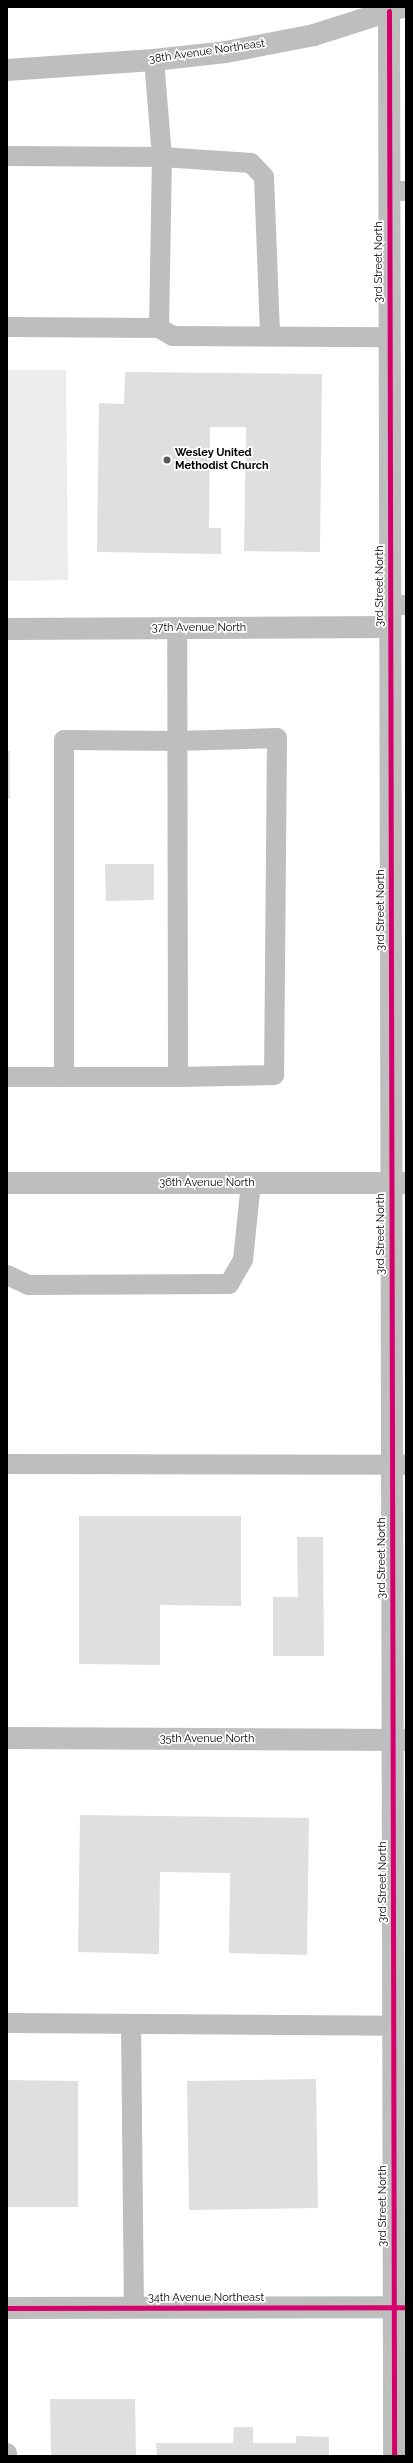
<!DOCTYPE html>
<html>
<head>
<meta charset="utf-8">
<style>
	body { margin:0 }
	#map { position:relative; width:413px; height:2463px; overflow:hidden; background:#fff; font-family:Raleway,sans-serif }
	div>[style] { position:absolute }
	.green>* { inset:0; background:#ececec }
	.building>* { inset:0; background:#dfdfdf }
	.service>* { height:20px; margin:-10px; padding:0 10px; transform-origin:10px; border-radius:10px; background:#bebebe }
	.minor>* { height:22px; margin:-11px; padding:0 11px; transform-origin:11px; border-radius:11px; background:#bebebe }
	.tertiary>* { height:22px; margin:-11px; padding:0 11px; transform-origin:11px; border-radius:11px; background:#bebebe }
	.cycleway>* { height:5px; margin:-2.5px; padding:0 2.5px; transform-origin:2.5px; border-radius:2.5px; background:#d6006c }
	.dots>* { width:11px; height:11px; translate:-50% -50%; box-sizing:border-box; border:2px solid #fff; border-radius:50% }
	span { translate:-50% -50%; white-space:nowrap; text-align:center; line-height:1.15; -webkit-text-stroke:3.5px #fff; paint-order:stroke }
	.street-label { font-size:11px; color:#000 }
	.poi-label { font-size:11px; color:#000; font-weight:700 }
	.left { translate:0 -50%; text-align:left }
	.frame { position:absolute; inset:0; border:8px solid #000; pointer-events:none }
</style>
</head>
<body>
<div id="map">
	<div class="green">
		<div style="clip-path:polygon(7px 370px,66px 370px,68px 580px,7px 581px)"></div>
	</div>
	<div class="building">
		<div style="clip-path:polygon(125px 372px,322px 374px,320px 552px,244px 551px,246px 427px,210px 427px,209px 528px,221px 528px,221px 554px,97px 552px,99px 403px,124px 404px)"></div>
		<div style="clip-path:polygon(7px 751px,10px 751px,10px 799px,7px 799px)"></div>
		<div style="clip-path:polygon(105px 864px,154px 864px,154px 900px,106px 901px)"></div>
		<div style="clip-path:polygon(79px 1516px,241px 1516px,241px 1606px,160px 1605px,160px 1665px,79px 1664px)"></div>
		<div style="clip-path:polygon(297px 1537px,323px 1537px,324px 1656px,273px 1656px,273px 1597px,298px 1597px)"></div>
		<div style="clip-path:polygon(80px 1815px,309px 1818px,307px 1955px,229px 1953px,230px 1873px,160px 1872px,159px 1954px,78px 1952px)"></div>
		<div style="clip-path:polygon(316px 2079px,318px 2208px,189px 2210px,187px 2081px)"></div>
		<div style="clip-path:polygon(7px 2080px,78px 2081px,78px 2207px,7px 2207px)"></div>
		<div style="clip-path:polygon(50px 2399px,135px 2399px,136px 2456px,51px 2456px)"></div>
		<div style="clip-path:polygon(234px 2427px,253px 2427px,253px 2443px,296px 2443px,296px 2436px,329px 2437px,329px 2456px,157px 2456px,156px 2443px,233px 2443px)"></div>
	</div>
	<div class="service">
		<div style="left:7px;top:156px;width:155px;rotate:0.4deg"></div>
		<div style="left:162px;top:157px;width:89px;rotate:3.9deg"></div>
		<div style="left:251px;top:163px;width:19px;rotate:47deg"></div>
		<div style="left:264px;top:177px;width:159px;rotate:87.8deg"></div>
		<div style="left:389px;top:191px;width:17px"></div>
		<div style="left:7px;top:327px;width:152px;rotate:0.4deg"></div>
		<div style="left:159px;top:328px;width:171px;rotate:-89deg"></div>
		<div style="left:162px;top:157px;width:97px;rotate:-94.7deg"></div>
		<div style="left:159px;top:328px;width:16px;rotate:30deg"></div>
		<div style="left:173px;top:336px;width:217px;rotate:0.3deg"></div>
		<div style="left:390px;top:605px;width:16px"></div>
		<div style="left:7px;top:1077px;width:171px"></div>
		<div style="left:178px;top:1077px;width:449px;rotate:-90.1deg"></div>
		<div style="left:64px;top:1077px;width:337px;rotate:-90deg"></div>
		<div style="left:64px;top:740px;width:113px;rotate:0.5deg"></div>
		<div style="left:177px;top:741px;width:100px;rotate:-1.7deg"></div>
		<div style="left:277px;top:738px;width:337px;rotate:90.5deg"></div>
		<div style="left:274px;top:1075px;width:96px;rotate:178.8deg"></div>
		<div style="left:7px;top:1275px;width:23px;rotate:25deg"></div>
		<div style="left:28px;top:1285px;width:201px;rotate:-0.3deg"></div>
		<div style="left:229px;top:1284px;width:28px;rotate:-60deg"></div>
		<div style="left:243px;top:1260px;width:77px;rotate:-84.1deg"></div>
		<div style="left:7px;top:1464px;width:399px;rotate:0.1deg"></div>
		<div style="left:7px;top:2023px;width:386px;rotate:0.4deg"></div>
		<div style="left:131px;top:2024px;width:284px;rotate:89.4deg"></div>
		<div style="left:7px;top:2453px;width:3px;rotate:90deg"></div>
	</div>
	<div class="minor">
		<div style="left:389px;top:11px;width:2445px;rotate:89.88deg"></div>
		<div style="left:7px;top:629px;width:383px;rotate:-0.3deg"></div>
		<div style="left:7px;top:1183px;width:398px"></div>
		<div style="left:7px;top:1738px;width:399px;rotate:0.3deg"></div>
	</div>
	<div class="tertiary">
		<div style="left:7px;top:70px;width:147px;rotate:-3.9deg"></div>
		<div style="left:154px;top:60px;width:72px;rotate:-6.3deg"></div>
		<div style="left:226px;top:52px;width:90px;rotate:-10.9deg"></div>
		<div style="left:314px;top:35px;width:92px;rotate:-17.7deg"></div>
		<div style="left:7px;top:2308px;width:399px;rotate:-0.1deg"></div>
	</div>
	<div class="cycleway">
		<div style="left:389px;top:11px;width:2445px;rotate:89.88deg"></div>
		<div style="left:7px;top:2308px;width:399px;rotate:-0.1deg"></div>
	</div>
	<div class="dots">
		<div style="left:167px;top:460px;background:#595959"></div>
	</div>
	<div class="street-label">
		<span style="left:207px;top:52px;rotate:-8deg">38th Avenue Northeast</span>
		<span style="left:379px;top:262px;rotate:-90deg">3rd Street North</span>
		<span style="left:380px;top:586px;rotate:-90deg">3rd Street North</span>
		<span style="left:199px;top:628px">37th Avenue North</span>
		<span style="left:381px;top:910px;rotate:-90deg">3rd Street North</span>
		<span style="left:207px;top:1183px">36th Avenue North</span>
		<span style="left:381px;top:1234px;rotate:-90deg">3rd Street North</span>
		<span style="left:382px;top:1558px;rotate:-90deg">3rd Street North</span>
		<span style="left:207px;top:1739px">35th Avenue North</span>
		<span style="left:383px;top:1882px;rotate:-90deg">3rd Street North</span>
		<span style="left:383px;top:2206px;rotate:-90deg">3rd Street North</span>
		<span style="left:206px;top:2298px">34th Avenue Northeast</span>
	</div>
	<div class="poi-label">
		<span class="left" style="left:175px;top:460px">Wesley United<br>Methodist Church</span>
	</div>
	<div class="frame"></div>
</div>
</body>
</html>
